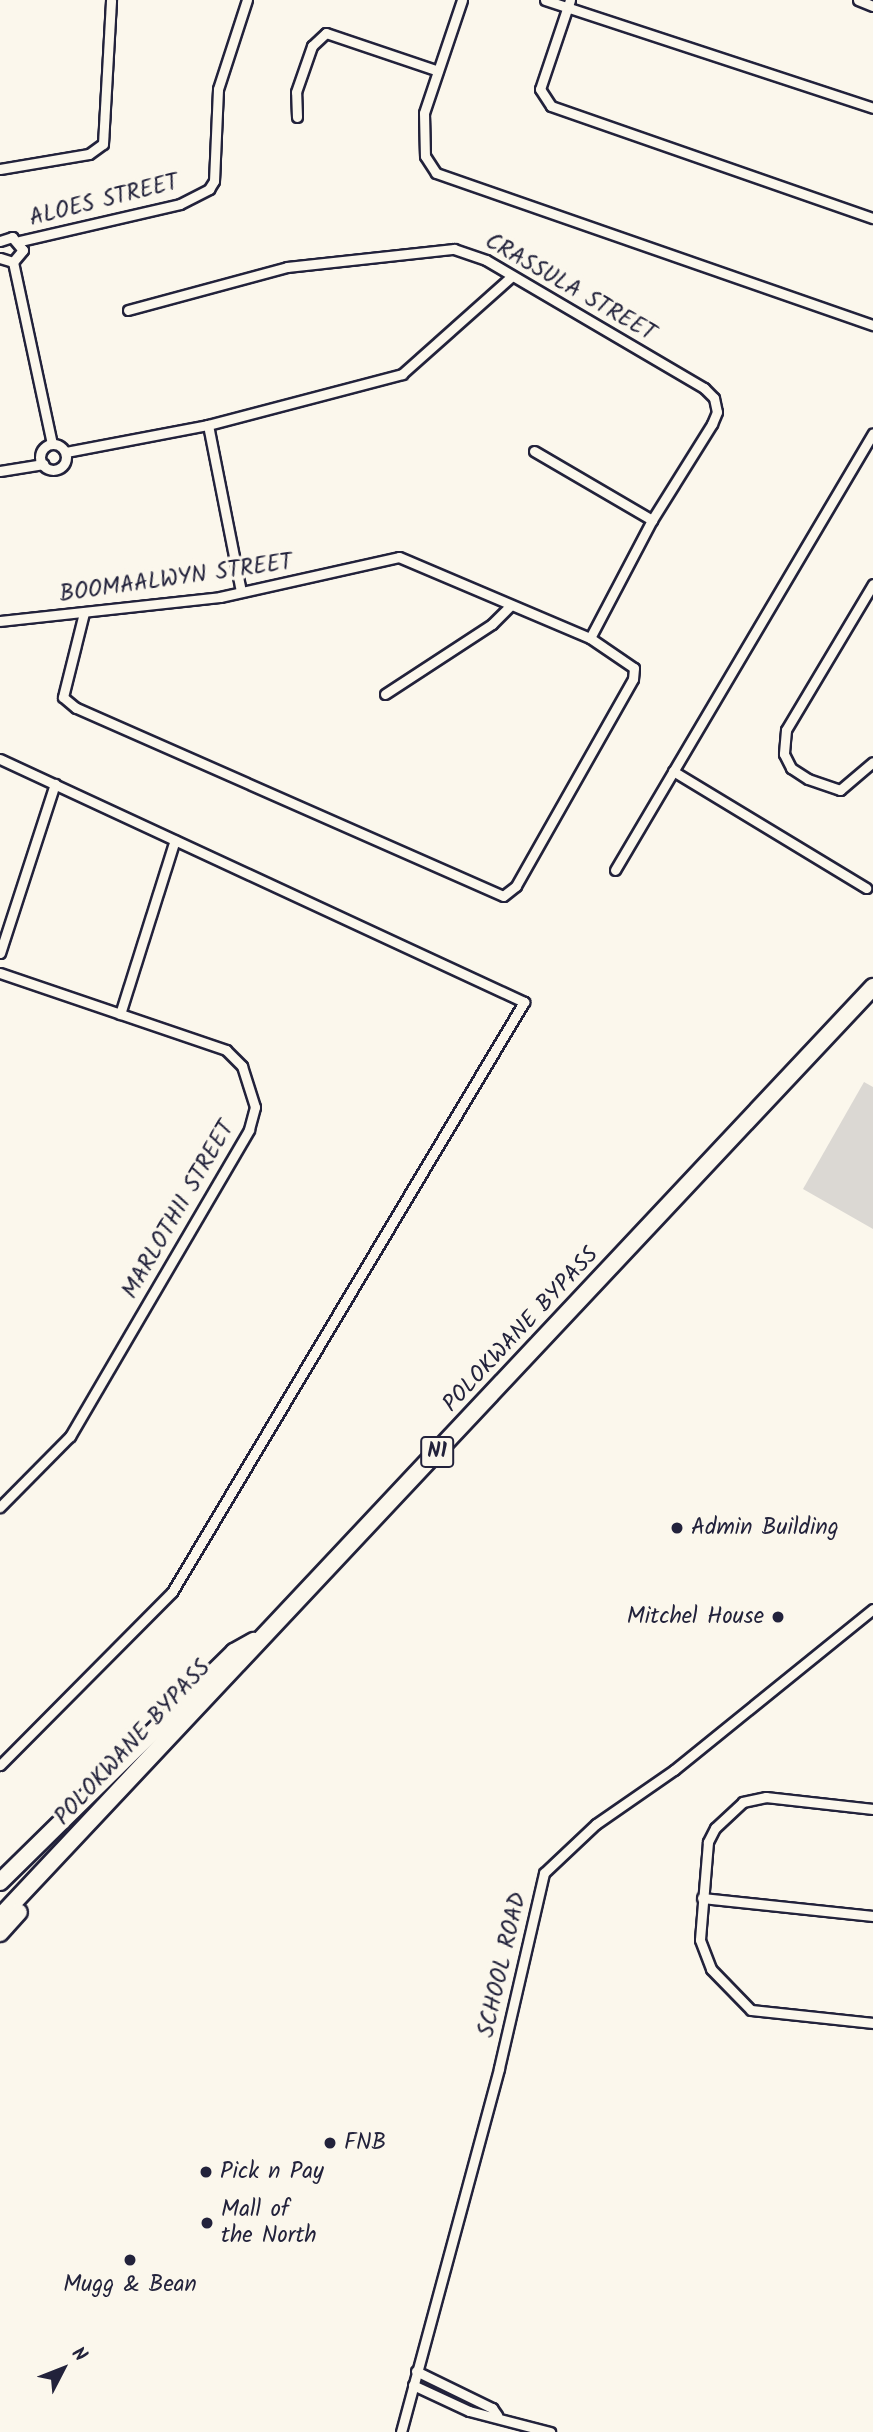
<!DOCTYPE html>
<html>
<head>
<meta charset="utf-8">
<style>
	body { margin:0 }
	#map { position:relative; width:873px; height:2432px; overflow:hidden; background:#fbf7ec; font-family:Kalam,sans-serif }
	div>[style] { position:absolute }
	.green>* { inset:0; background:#dbd8d3 }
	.roads { filter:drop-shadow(2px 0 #22223b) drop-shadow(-2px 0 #22223b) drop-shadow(0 2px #22223b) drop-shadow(0 -2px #22223b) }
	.street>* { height:9px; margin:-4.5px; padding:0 4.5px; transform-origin:4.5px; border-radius:4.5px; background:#fbf7ec }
	.street>.ring { margin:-4.5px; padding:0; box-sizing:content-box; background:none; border:9px solid #fbf7ec; border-radius:50% }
	.highway>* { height:16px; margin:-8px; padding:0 8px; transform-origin:8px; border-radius:8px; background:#fbf7ec }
	.dots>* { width:19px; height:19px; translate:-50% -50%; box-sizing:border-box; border:4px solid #fbf7ec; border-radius:50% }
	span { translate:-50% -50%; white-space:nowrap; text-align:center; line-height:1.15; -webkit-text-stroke:7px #fbf7ec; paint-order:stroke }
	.shield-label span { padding:2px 5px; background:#fbf7ec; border:2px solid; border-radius:5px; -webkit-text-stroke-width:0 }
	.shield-label { font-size:21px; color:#22223b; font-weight:700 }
	.street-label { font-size:23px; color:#22223b }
	.poi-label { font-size:23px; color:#22223b }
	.left { translate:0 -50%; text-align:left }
	.right { translate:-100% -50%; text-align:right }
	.north { position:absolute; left:28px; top:2334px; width:70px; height:70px; -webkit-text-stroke:5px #fbf7ec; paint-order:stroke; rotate:48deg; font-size:19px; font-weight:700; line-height:28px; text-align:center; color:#22223b }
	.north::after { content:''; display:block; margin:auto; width:24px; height:32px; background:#22223b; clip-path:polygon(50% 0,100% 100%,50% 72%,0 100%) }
</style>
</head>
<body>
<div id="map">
	<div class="green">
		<div style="clip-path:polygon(864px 1082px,873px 1087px,873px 1229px,803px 1189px)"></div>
	</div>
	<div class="roads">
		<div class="street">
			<div style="left:462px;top:0;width:119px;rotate:108.6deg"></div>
			<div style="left:424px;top:113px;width:43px;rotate:88.7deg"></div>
			<div style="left:425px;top:156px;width:20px;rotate:57deg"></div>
			<div style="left:436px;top:173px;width:463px;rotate:19.2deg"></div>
			<div style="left:545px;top:0;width:345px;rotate:18.2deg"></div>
			<div style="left:570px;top:0;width:94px;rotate:108.6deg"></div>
			<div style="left:540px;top:89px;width:20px;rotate:57deg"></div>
			<div style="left:551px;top:106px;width:341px;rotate:19.2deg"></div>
			<div style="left:858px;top:0;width:16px;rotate:22deg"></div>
			<div style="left:297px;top:117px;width:25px;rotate:-92deg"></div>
			<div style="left:296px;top:92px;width:49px;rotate:-70.8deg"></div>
			<div style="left:312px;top:46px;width:19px;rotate:-43deg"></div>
			<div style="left:326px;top:33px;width:118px;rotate:18.7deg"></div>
			<div style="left:0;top:169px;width:90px;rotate:-9.6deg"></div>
			<div style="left:89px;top:154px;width:17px;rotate:-36deg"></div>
			<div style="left:103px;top:144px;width:144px;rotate:-86.8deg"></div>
			<div style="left:0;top:241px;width:13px;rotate:-18deg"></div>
			<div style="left:12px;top:237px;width:17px;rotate:50deg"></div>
			<div style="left:23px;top:250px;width:16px;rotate:130deg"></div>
			<div style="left:13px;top:262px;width:14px;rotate:-163deg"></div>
			<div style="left:20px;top:241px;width:164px;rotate:-13deg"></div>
			<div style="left:180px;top:204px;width:33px;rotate:-27deg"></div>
			<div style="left:209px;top:189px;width:9px;rotate:-58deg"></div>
			<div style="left:214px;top:181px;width:92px;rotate:-87.5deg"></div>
			<div style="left:218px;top:89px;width:94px;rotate:-72deg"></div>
			<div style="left:13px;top:262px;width:186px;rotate:77.9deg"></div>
			<div style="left:128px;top:310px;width:165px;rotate:-15.1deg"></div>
			<div style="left:287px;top:267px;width:168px;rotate:-6.2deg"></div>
			<div style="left:454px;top:249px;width:34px;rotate:19deg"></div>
			<div style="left:486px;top:260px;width:253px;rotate:30.4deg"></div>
			<div style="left:704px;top:388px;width:14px;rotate:45deg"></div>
			<div style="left:714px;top:398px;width:14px;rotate:78deg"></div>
			<div style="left:717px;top:412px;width:13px;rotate:113deg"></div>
			<div style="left:712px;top:424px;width:113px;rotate:122deg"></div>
			<div style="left:652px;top:520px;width:133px;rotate:117.7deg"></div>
			<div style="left:208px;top:425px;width:170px;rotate:78.8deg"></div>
			<div class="ring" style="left:40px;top:444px;width:17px;height:17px"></div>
			<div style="left:534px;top:451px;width:137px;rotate:30.3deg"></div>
			<div style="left:66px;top:452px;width:145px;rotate:-10.8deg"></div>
			<div style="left:208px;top:425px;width:201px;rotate:-14.7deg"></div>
			<div style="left:402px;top:374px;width:146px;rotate:-41.7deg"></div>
			<div style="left:0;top:471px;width:44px;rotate:-9.2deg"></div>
			<div style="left:873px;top:584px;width:170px;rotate:120.8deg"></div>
			<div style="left:786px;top:730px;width:24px;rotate:95deg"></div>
			<div style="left:784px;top:754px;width:16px;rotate:63deg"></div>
			<div style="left:791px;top:768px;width:20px;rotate:33deg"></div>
			<div style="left:808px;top:779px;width:34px;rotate:19deg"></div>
			<div style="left:840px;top:790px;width:43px;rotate:-40.3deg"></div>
			<div style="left:0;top:621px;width:221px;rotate:-6.2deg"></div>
			<div style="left:220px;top:597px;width:183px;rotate:-12.6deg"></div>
			<div style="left:399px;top:557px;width:207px;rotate:23deg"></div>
			<div style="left:590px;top:638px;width:53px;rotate:34.3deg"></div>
			<div style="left:634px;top:668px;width:11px;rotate:95deg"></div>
			<div style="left:633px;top:679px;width:238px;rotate:119.5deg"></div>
			<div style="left:516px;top:886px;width:16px;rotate:142deg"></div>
			<div style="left:503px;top:896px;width:467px;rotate:-156.2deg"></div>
			<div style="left:76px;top:708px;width:17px;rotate:-140deg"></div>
			<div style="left:63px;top:697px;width:87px;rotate:-76deg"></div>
			<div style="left:385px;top:694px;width:128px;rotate:-33.2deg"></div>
			<div style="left:492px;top:624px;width:25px;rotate:-45deg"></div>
			<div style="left:0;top:759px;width:578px;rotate:24.88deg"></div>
			<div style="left:524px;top:1002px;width:687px;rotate:120.82deg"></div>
			<div style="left:172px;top:1592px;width:244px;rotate:134.8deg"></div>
			<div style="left:673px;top:771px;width:226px;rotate:31.2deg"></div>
			<div style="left:615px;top:870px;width:507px;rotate:-59.44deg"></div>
			<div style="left:0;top:953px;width:178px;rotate:-72deg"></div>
			<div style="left:0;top:973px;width:239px;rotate:18.8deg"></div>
			<div style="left:226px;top:1050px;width:23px;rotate:45deg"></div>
			<div style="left:242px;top:1066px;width:43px;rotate:72.4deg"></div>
			<div style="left:255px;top:1107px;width:24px;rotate:105deg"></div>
			<div style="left:249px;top:1130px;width:355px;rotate:120.3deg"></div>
			<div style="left:70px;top:1436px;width:100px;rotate:134.6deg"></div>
			<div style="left:120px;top:1014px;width:182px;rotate:-72.5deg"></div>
			<div style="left:873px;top:1809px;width:108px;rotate:-173.6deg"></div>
			<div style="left:766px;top:1797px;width:24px;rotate:168deg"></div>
			<div style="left:743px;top:1802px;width:38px;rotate:137deg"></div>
			<div style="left:715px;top:1828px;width:16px;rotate:117deg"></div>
			<div style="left:708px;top:1842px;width:98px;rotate:94.7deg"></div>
			<div style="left:700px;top:1940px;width:31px;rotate:69deg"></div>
			<div style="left:711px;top:1969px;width:57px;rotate:45.7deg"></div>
			<div style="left:751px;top:2010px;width:123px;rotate:6.1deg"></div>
			<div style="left:702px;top:1898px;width:172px;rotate:6deg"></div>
			<div style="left:416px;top:2371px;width:85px;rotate:26deg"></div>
			<div style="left:492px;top:2408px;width:9px;rotate:54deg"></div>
			<div style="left:413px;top:2385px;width:62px;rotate:24.9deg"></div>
			<div style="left:469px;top:2411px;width:84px;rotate:14.5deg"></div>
			<div style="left:401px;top:2432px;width:377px;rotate:-74.9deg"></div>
			<div style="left:499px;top:2068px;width:200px;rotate:-77deg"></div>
			<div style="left:544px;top:1873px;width:71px;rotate:-43.3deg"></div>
			<div style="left:596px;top:1824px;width:95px;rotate:-34.7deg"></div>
			<div style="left:674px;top:1770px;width:256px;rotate:-39deg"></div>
		</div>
		<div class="highway">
			<div style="left:0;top:1882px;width:328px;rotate:-44.5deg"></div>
			<div style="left:234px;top:1652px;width:23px;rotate:-29deg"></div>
			<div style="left:0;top:1917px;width:1276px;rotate:-46.81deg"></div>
			<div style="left:0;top:1933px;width:28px;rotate:-48deg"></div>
		</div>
	</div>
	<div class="dots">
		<div style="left:677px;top:1528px;background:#22223b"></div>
		<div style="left:778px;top:1617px;background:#22223b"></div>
		<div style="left:330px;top:2143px;background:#22223b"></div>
		<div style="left:206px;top:2172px;background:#22223b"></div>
		<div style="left:207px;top:2223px;background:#22223b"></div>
		<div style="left:130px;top:2260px;background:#22223b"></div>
	</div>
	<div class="shield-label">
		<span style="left:437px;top:1452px">N1</span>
	</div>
	<div class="street-label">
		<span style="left:104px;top:201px;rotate:-14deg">ALOES STREET</span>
		<span style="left:570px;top:288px;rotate:30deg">CRASSULA STREET</span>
		<span style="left:176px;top:579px;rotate:-8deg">BOOMAALWYN STREET</span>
		<span style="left:179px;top:1210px;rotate:-60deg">MARLOTHII STREET</span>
		<span style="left:521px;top:1330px;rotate:-47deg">POLOKWANE BYPASS</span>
		<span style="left:133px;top:1743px;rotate:-47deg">POLOKWANE BYPASS</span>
		<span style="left:503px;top:1965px;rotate:-77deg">SCHOOL ROAD</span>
	</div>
	<div class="poi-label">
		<span class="left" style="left:691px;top:1528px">Admin Building</span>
		<span class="right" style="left:764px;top:1617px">Mitchel House</span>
		<span class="left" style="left:344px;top:2143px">FNB</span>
		<span class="left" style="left:220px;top:2172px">Pick n Pay</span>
		<span class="left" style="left:221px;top:2223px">Mall of<br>the North</span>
		<span style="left:130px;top:2285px">Mugg &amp; Bean</span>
	</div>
	<div class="north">N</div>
</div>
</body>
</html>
